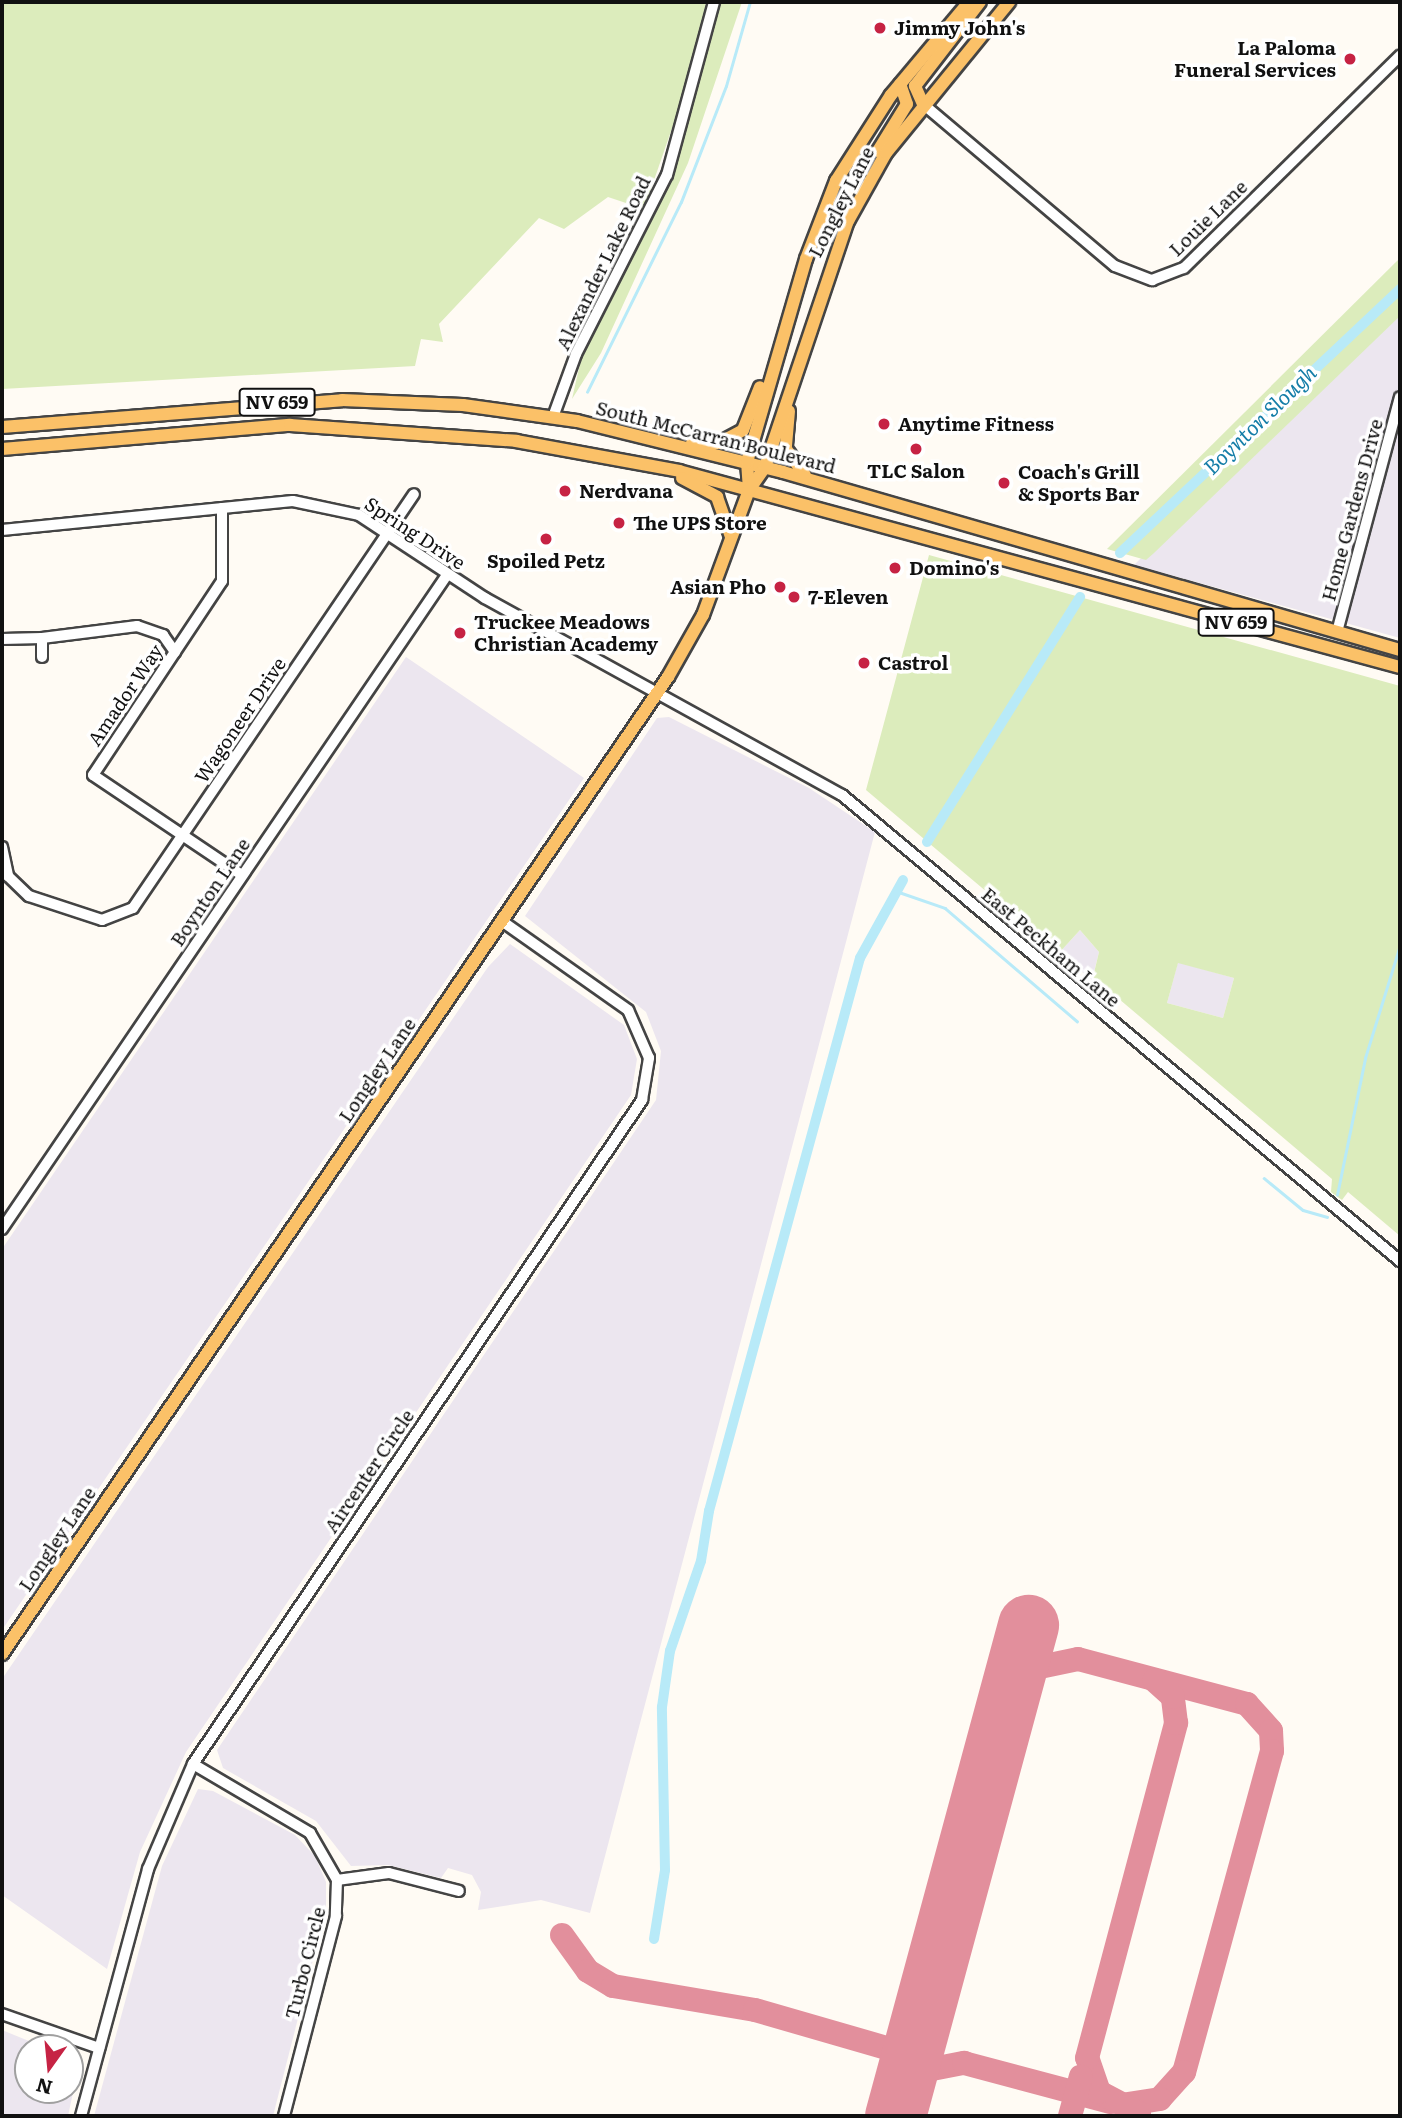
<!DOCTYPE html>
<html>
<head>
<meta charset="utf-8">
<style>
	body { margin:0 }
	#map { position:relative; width:1402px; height:2118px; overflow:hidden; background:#fffbf4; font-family:Literata,serif }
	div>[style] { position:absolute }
	.industrial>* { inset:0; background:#ece6ef }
	.green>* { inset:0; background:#dcecbc }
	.stream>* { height:2.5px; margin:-1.25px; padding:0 1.25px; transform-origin:1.25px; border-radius:1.25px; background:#b8eaf8 }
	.canal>* { height:10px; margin:-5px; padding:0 5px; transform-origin:5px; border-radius:5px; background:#b8eaf8 }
	.taxiway>* { height:24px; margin:-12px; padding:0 12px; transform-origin:12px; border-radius:12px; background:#e28f9c }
	.runway>* { height:61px; margin:-30.5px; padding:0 30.5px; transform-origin:30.5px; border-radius:30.5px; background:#e28f9c }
	.roads { filter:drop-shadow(2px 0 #444) drop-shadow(-2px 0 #444) drop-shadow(0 2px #444) drop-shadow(0 -2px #444) }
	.minor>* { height:10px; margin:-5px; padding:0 5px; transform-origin:5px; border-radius:5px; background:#fff }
	.major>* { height:12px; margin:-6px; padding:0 6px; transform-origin:6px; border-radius:6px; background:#fbc168 }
	.dots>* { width:19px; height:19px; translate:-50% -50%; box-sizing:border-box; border:4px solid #fff; border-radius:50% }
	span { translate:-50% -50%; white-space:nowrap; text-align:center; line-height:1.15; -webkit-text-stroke:7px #fff; paint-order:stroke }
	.shield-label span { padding:2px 5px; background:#fff; border:2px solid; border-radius:5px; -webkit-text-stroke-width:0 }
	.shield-label { font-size:18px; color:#111; font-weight:700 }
	.poi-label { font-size:19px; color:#111; font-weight:700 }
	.left { translate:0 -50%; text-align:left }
	.right { translate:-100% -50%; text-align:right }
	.street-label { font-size:19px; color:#111 }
	.water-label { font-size:21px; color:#157ea8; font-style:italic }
	.frame { position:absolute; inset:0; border:4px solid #111; pointer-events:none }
	.north { position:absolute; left:14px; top:2034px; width:70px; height:70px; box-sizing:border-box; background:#fff; border:2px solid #a0a0a0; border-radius:50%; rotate:195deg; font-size:19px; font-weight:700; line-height:28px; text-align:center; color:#111 }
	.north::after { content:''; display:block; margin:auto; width:24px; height:32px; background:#c62344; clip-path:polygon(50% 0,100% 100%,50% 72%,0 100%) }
</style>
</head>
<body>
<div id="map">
	<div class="industrial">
		<div style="clip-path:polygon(1400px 305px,1400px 638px,1134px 565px)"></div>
		<div style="clip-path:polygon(406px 657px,584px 778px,2px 1630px,2px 1249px)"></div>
		<div style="clip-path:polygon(669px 717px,809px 788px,875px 832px,590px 1913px,541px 1900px,478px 1910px,481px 1892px,472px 1875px,448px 1868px,441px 1878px,388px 1865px,351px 1866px,316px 1821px,223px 1768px,217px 1750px,656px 1100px,661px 1051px,646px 1012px,525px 916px,657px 718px)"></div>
		<div style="clip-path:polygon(1080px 930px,1099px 952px,1092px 980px,1059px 953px)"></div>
		<div style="clip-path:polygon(510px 944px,624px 1025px,637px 1059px,631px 1095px,186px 1752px,140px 1852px,107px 1969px,2px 1895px,2px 1679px,488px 967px)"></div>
		<div style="clip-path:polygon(1178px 962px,1234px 978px,1223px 1018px,1167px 1003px)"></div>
		<div style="clip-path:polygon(198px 1789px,213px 1791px,295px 1835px,315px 1856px,326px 1882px,326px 1909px,273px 2116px,94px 2116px,162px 1866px)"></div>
		<div style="clip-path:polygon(2px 2030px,46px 2048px,28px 2048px,28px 2090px,70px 2090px,70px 2054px,80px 2060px,68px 2116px,2px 2116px)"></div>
	</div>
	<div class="green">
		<div style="clip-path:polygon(2px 2px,706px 2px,695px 62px,644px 209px,608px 197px,564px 229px,539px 218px,439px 324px,443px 342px,421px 339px,415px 366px,2px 389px)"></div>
		<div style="clip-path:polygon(719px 2px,742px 2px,688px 163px,601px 353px,572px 399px,582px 355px,678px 159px)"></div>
		<div style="clip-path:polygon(1400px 258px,1400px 316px,1154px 553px,1146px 560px,1107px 549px)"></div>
		<div style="clip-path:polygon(evenodd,929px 555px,1400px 686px,1400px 1236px,1348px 1192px,1342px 1200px,1331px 1192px,1332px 1179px,1093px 977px,1099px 952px,1080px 930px,1059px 953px,866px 790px,929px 555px,1178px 963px,1234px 978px,1223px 1018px,1167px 1003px,1178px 963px)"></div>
	</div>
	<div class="stream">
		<div style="left:587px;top:392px;width:212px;rotate:-63.7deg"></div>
		<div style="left:681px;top:202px;width:124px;rotate:-68.8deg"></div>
		<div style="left:726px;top:86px;width:87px;rotate:-74.1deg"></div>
		<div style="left:896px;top:891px;width:52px;rotate:19.1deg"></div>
		<div style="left:945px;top:908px;width:174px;rotate:40.6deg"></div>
		<div style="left:1264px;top:1178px;width:50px;rotate:39.4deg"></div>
		<div style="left:1303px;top:1210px;width:25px;rotate:16deg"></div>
		<div style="left:1337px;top:1195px;width:140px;rotate:-78.4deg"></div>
		<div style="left:1365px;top:1058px;width:118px;rotate:-72.8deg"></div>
	</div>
	<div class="canal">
		<div style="left:1120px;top:553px;width:385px;rotate:-43.3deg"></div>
		<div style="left:927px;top:842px;width:289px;rotate:-58deg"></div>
		<div style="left:654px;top:1939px;width:70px;rotate:-80.9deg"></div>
		<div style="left:665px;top:1870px;width:163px;rotate:-91.1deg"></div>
		<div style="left:662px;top:1707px;width:57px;rotate:-81.9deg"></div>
		<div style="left:670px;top:1651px;width:95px;rotate:-71deg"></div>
		<div style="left:701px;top:1561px;width:51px;rotate:-80.9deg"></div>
		<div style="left:709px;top:1511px;width:573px;rotate:-74.73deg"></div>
		<div style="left:860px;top:958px;width:89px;rotate:-61.1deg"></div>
	</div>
	<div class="taxiway">
		<div style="left:1007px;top:1705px;width:46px;rotate:-52.9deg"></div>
		<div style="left:1035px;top:1668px;width:44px;rotate:-11.8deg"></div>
		<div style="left:1078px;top:1659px;width:175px;rotate:14.9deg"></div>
		<div style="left:1247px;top:1704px;width:36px;rotate:48deg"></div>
		<div style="left:1271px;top:1731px;width:20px;rotate:87deg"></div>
		<div style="left:1272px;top:1751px;width:333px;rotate:105.3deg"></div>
		<div style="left:1184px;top:2072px;width:36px;rotate:132deg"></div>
		<div style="left:1160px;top:2099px;width:36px;rotate:171deg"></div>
		<div style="left:562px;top:1935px;width:44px;rotate:54.2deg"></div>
		<div style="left:588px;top:1971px;width:29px;rotate:31deg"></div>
		<div style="left:613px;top:1986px;width:144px;rotate:9.6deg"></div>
		<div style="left:755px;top:2010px;width:162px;rotate:16.1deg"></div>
		<div style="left:901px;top:2093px;width:35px;rotate:-41deg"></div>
		<div style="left:927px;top:2070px;width:38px;rotate:-11deg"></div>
		<div style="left:964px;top:2063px;width:152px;rotate:14.9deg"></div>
		<div style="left:1139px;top:2113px;width:45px;rotate:-152.3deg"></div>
		<div style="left:1099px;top:2092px;width:36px;rotate:-109deg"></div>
		<div style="left:1087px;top:2058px;width:347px;rotate:-75.1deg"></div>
		<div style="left:1176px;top:1723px;width:26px;rotate:-97deg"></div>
		<div style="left:1173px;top:1697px;width:25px;rotate:-138deg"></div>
		<div style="left:1070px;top:2116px;width:41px;rotate:-74.6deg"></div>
	</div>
	<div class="runway">
		<div style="left:895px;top:2116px;width:509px;rotate:-74.84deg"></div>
	</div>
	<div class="roads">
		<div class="minor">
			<div style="left:923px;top:104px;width:251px;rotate:40.2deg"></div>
			<div style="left:1115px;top:266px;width:40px;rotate:21deg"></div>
			<div style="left:1152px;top:280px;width:34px;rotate:-21deg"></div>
			<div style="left:1184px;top:268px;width:303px;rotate:-44.5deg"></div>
			<div style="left:553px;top:417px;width:67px;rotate:-69.9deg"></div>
			<div style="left:576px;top:354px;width:201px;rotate:-63.1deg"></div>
			<div style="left:667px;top:175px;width:179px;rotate:-74.8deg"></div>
			<div style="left:222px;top:508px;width:73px;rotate:90deg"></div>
			<div style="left:222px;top:581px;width:233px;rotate:123.6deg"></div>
			<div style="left:93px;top:775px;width:179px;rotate:33.9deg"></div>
			<div style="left:2px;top:530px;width:292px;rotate:-5.7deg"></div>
			<div style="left:293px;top:501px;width:67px;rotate:12deg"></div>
			<div style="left:359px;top:515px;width:151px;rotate:33.4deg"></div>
			<div style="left:485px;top:598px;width:408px;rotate:28.9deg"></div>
			<div style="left:842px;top:795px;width:727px;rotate:39.87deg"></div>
			<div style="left:1337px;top:632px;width:243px;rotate:-75deg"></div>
			<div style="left:2px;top:639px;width:40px;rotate:-1.4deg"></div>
			<div style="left:42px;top:657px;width:19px;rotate:-90deg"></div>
			<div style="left:42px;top:638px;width:96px;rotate:-7.2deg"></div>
			<div style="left:137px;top:626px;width:28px;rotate:19deg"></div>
			<div style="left:163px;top:635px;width:21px;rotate:55deg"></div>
			<div style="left:2px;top:847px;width:30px;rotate:78deg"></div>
			<div style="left:8px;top:876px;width:29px;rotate:44deg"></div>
			<div style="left:29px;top:896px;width:77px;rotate:18.2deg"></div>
			<div style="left:102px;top:920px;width:33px;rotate:-21deg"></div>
			<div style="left:133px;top:908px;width:500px;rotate:-55.83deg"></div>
			<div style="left:2px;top:1229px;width:791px;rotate:-55.77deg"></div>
			<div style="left:193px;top:1764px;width:136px;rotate:30.5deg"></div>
			<div style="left:310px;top:1833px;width:54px;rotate:60.1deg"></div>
			<div style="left:337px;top:1880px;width:36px;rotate:92deg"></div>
			<div style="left:336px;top:1916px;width:207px;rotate:104.6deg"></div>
			<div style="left:337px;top:1880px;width:52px;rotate:-7.7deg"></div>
			<div style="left:389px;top:1873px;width:72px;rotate:14.4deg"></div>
			<div style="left:2px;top:2014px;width:103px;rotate:19.3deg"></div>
			<div style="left:81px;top:2116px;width:256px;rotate:-74.8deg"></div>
			<div style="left:148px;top:1869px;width:114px;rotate:-66.8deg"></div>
			<div style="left:193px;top:1764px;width:802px;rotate:-55.93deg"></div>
			<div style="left:642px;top:1100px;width:43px;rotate:-80.5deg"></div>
			<div style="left:649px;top:1058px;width:52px;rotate:-113.6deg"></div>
			<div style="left:628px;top:1010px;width:154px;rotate:-144.8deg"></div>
		</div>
		<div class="major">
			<div style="left:923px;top:104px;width:20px;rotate:-114deg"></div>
			<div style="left:915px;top:86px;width:106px;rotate:-52.3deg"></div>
			<div style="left:878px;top:151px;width:55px;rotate:-58.3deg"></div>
			<div style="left:907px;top:104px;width:21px;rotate:-109deg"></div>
			<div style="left:789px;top:411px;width:38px;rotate:95deg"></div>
			<div style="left:786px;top:449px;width:32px;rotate:54deg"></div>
			<div style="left:2px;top:427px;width:341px;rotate:-4.5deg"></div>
			<div style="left:342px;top:400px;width:121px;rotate:2.4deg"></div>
			<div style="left:463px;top:405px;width:115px;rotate:8deg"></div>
			<div style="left:577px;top:421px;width:212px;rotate:13.9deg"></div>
			<div style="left:783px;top:472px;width:642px;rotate:16.09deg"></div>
			<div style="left:692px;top:443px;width:27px"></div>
			<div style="left:719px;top:443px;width:27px;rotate:-28deg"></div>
			<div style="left:743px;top:430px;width:46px;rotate:-68.4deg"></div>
			<div style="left:2px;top:449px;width:289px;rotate:-4.8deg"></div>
			<div style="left:290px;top:425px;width:227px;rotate:4deg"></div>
			<div style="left:516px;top:441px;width:166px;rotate:10.4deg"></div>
			<div style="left:679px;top:471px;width:747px;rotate:15.21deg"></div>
			<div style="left:682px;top:478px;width:40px;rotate:28deg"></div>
			<div style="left:717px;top:497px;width:42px;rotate:70.7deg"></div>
			<div style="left:749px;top:490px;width:28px;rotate:-94deg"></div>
			<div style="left:747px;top:462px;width:211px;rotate:-73.8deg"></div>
			<div style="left:806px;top:259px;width:84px;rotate:-69deg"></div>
			<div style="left:836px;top:181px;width:102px;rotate:-57.4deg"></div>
			<div style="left:891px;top:95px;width:121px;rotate:-50deg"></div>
			<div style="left:2px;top:1654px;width:1182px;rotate:-55.72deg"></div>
			<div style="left:668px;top:677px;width:71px;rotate:-60.6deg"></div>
			<div style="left:703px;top:615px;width:133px;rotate:-69.8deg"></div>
			<div style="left:749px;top:490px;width:28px;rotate:-55deg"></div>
			<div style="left:765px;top:467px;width:260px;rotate:-71.4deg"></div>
			<div style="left:848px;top:221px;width:78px;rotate:-60.8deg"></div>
			<div style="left:886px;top:153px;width:195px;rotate:-50.8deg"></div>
		</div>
	</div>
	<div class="dots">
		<div style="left:880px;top:28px;background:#c62344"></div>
		<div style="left:1350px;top:59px;background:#c62344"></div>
		<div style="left:884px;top:424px;background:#c62344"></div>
		<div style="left:916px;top:449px;background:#c62344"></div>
		<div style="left:1004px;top:483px;background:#c62344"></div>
		<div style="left:565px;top:491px;background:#c62344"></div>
		<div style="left:619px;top:523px;background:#c62344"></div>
		<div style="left:546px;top:539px;background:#c62344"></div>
		<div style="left:895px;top:568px;background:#c62344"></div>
		<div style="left:780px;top:587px;background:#c62344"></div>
		<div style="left:794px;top:597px;background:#c62344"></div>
		<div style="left:460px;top:633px;background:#c62344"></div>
		<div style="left:864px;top:663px;background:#c62344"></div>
	</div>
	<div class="shield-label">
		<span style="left:277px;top:402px">NV 659</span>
		<span style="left:1236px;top:622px">NV 659</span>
	</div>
	<div class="poi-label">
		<span class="left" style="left:894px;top:28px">Jimmy John's</span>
		<span class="right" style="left:1336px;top:59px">La Paloma<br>Funeral Services</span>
		<span class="left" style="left:898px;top:424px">Anytime Fitness</span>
		<span style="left:916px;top:471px">TLC Salon</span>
		<span class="left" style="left:1018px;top:483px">Coach's Grill<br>&amp; Sports Bar</span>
		<span class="left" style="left:579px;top:491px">Nerdvana</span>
		<span class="left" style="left:633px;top:523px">The UPS Store</span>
		<span style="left:546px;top:561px">Spoiled Petz</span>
		<span class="left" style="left:909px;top:568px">Domino's</span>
		<span class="right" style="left:766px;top:587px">Asian Pho</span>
		<span class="left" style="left:808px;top:597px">7-Eleven</span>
		<span class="left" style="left:474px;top:633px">Truckee Meadows<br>Christian Academy</span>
		<span class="left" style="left:878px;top:663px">Castrol</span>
	</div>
	<div class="street-label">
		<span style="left:841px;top:202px;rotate:-63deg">Longley Lane</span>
		<span style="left:1208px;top:218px;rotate:-44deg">Louie Lane</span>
		<span style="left:603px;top:263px;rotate:-64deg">Alexander Lake Road</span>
		<span style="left:716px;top:437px;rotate:14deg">South McCarran Boulevard</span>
		<span style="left:1352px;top:510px;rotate:-75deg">Home Gardens Drive</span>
		<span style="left:415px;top:533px;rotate:33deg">Spring Drive</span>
		<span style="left:125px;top:695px;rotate:-56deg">Amador Way</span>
		<span style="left:240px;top:720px;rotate:-56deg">Wagoneer Drive</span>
		<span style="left:210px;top:892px;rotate:-56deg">Boynton Lane</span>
		<span style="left:1051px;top:947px;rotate:40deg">East Peckham Lane</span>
		<span style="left:377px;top:1070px;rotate:-56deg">Longley Lane</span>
		<span style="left:369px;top:1471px;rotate:-56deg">Aircenter Circle</span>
		<span style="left:57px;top:1539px;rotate:-56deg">Longley Lane</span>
		<span style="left:305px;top:1963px;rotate:-76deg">Turbo Circle</span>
	</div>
	<div class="water-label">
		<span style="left:1259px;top:419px;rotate:-44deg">Boynton Slough</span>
	</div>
	<div class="frame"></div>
	<div class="north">N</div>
</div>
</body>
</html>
